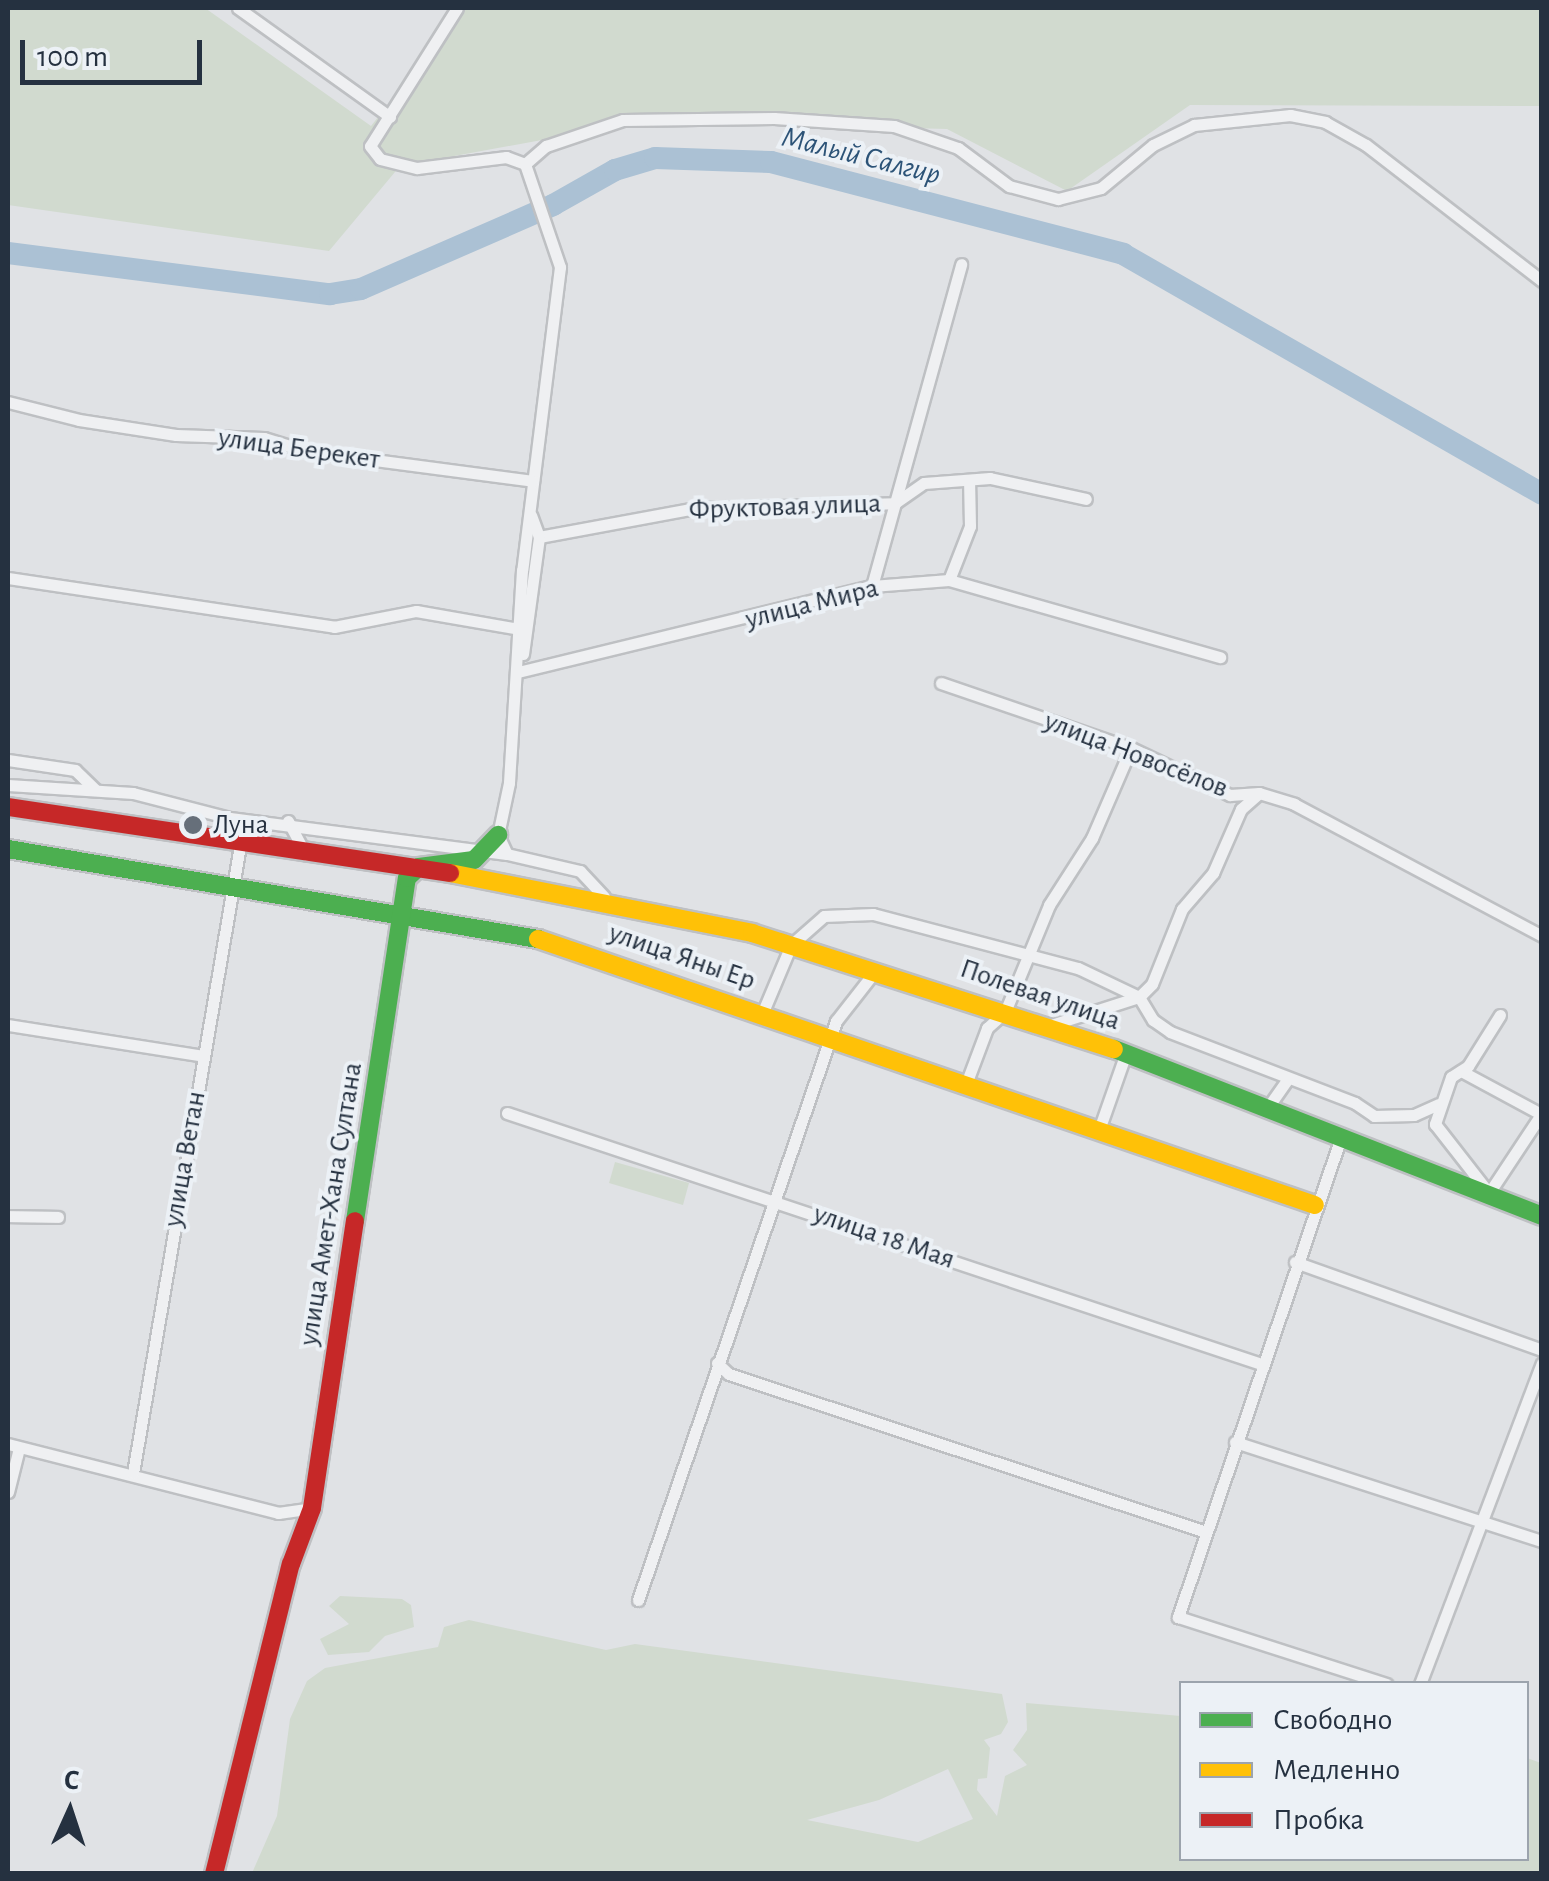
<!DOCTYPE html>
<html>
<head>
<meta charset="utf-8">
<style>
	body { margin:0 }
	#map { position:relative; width:1549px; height:1881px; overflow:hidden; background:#e0e2e5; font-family:"Alegreya Sans",sans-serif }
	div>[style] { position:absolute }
	.green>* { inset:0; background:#d1dacf }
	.river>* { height:22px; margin:-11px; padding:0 11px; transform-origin:11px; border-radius:11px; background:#abc1d4 }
	.roads { filter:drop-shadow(2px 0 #bec0c3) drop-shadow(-2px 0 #bec0c3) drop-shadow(0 2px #bec0c3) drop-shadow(0 -2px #bec0c3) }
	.street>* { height:11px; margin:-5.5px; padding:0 5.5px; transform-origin:5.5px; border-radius:5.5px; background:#eff0f2 }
	.fast>* { height:18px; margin:-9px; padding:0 9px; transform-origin:9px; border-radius:9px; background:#4caf50 }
	.slow>* { height:18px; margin:-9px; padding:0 9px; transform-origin:9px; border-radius:9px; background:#ffc107 }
	.jam>* { height:18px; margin:-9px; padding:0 9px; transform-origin:9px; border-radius:9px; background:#c62828 }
	.dots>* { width:28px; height:28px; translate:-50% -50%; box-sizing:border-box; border:5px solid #ecf1f6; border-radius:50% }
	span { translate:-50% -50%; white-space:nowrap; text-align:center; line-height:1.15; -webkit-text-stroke:8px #ecf1f6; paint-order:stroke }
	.street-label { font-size:28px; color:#253140 }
	.poi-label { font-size:28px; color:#253140 }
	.left { translate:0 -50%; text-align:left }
	.water-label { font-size:30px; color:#2c5377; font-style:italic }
	.frame { position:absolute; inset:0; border:10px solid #253140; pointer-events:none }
	.legend { position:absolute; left:1179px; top:1681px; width:350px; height:180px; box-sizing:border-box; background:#ecf1f6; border:2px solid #9ca4ad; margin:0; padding:12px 18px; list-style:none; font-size:30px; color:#253140 }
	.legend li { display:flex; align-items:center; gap:20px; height:50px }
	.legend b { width:50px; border:2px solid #9ca4ad }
	.north { position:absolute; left:20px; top:1761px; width:100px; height:100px; -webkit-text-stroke:8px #ecf1f6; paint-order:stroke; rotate:3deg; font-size:28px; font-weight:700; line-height:40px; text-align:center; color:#253140 }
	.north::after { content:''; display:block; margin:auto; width:35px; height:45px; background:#253140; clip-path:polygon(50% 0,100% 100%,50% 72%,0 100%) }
	.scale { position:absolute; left:20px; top:40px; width:182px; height:45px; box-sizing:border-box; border:5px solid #253140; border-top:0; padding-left:12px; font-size:30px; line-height:35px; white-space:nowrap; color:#253140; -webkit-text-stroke:8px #ecf1f6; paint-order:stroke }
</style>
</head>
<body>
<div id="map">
	<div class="green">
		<div style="clip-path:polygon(8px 8px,205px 8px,371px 126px,465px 8px,1541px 8px,1541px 106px,1190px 105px,1067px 191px,947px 129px,645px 121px,400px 166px,329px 251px,8px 205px)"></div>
		<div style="clip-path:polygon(615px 1162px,689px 1183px,683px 1205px,609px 1183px)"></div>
		<div style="clip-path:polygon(340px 1596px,402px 1599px,411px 1605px,414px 1627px,385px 1636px,369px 1652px,328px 1655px,320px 1639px,349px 1624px,329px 1606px)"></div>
		<div style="clip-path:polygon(evenodd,469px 1620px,606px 1650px,635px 1644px,1002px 1694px,1008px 1722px,1001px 1734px,984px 1740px,990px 1748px,987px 1778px,978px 1779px,977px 1790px,997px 1816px,1005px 1776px,1027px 1765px,1013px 1750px,1027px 1730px,1026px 1703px,1181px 1716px,1182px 1858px,1526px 1858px,1527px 1758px,1541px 1763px,1541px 1873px,252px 1873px,277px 1816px,290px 1719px,307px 1681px,325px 1668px,438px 1647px,444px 1627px,469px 1620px,948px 1769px,973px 1819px,918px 1842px,807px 1820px,879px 1800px,948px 1769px)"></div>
	</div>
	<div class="river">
		<div style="left:8px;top:253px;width:325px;rotate:7.3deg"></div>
		<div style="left:330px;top:294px;width:31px;rotate:-9deg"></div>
		<div style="left:361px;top:289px;width:210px;rotate:-23.6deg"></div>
		<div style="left:553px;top:205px;width:71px;rotate:-29.4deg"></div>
		<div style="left:615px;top:170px;width:42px;rotate:-16.7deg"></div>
		<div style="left:655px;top:158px;width:116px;rotate:2deg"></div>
		<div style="left:771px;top:162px;width:364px;rotate:14.6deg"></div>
		<div style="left:1123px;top:254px;width:483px;rotate:29.8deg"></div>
	</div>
	<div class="roads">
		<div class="street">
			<div style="left:238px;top:8px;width:187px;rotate:35.6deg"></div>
			<div style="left:457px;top:8px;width:163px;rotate:122.2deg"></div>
			<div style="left:370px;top:146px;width:16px;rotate:52deg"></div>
			<div style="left:380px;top:159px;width:38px;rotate:14deg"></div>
			<div style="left:417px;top:168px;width:90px;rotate:-7deg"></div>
			<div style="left:506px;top:157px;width:20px;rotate:20deg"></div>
			<div style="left:525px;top:164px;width:28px;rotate:-41deg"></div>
			<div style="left:546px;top:146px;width:81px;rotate:-18.7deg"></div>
			<div style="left:623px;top:120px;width:151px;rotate:-0.8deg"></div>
			<div style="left:774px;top:118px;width:120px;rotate:3.8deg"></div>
			<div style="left:894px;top:126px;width:68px;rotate:19deg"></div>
			<div style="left:958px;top:148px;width:64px;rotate:36.7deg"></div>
			<div style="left:1009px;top:186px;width:51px;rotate:14.9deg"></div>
			<div style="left:1058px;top:199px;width:44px;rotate:-14.3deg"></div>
			<div style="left:1101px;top:188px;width:67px;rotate:-39.6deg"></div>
			<div style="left:1153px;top:145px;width:46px;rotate:-26deg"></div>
			<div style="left:1194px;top:125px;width:97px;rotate:-5.9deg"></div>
			<div style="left:1290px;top:115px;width:36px;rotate:11deg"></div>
			<div style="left:1325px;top:122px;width:47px;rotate:29.3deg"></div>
			<div style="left:1366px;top:145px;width:222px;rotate:37.7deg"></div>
			<div style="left:525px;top:164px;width:109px;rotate:71.2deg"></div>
			<div style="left:560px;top:267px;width:305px;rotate:97.1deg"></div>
			<div style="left:522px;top:570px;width:213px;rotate:93.5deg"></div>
			<div style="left:509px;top:783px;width:53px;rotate:101.9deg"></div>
			<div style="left:498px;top:835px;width:21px;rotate:65deg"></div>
			<div style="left:507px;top:854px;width:75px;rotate:13.1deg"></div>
			<div style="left:580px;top:871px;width:35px;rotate:47deg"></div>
			<div style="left:8px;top:402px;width:73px;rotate:14.2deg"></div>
			<div style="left:79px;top:420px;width:98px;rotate:8.8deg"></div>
			<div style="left:176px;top:435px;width:88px;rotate:2deg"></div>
			<div style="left:264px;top:438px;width:44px;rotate:17.2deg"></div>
			<div style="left:306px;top:451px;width:229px;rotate:7.5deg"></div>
			<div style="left:539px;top:537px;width:160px;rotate:-10.5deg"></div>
			<div style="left:696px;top:508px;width:199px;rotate:-1.4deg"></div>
			<div style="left:895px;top:503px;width:35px;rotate:-35deg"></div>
			<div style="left:924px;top:483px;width:66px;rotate:-4.3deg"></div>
			<div style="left:990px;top:478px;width:98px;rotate:12.3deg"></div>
			<div style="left:8px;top:578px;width:330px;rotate:8.5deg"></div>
			<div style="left:334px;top:627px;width:84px;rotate:-11deg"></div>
			<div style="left:416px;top:611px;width:105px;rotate:9.9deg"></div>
			<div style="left:949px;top:580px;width:58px;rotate:-68.7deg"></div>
			<div style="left:970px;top:526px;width:46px;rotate:-91.2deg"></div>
			<div style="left:872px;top:586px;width:334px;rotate:-74.5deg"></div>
			<div style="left:523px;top:654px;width:118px;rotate:-82.2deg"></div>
			<div style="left:539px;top:537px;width:23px;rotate:-110deg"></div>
			<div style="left:518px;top:672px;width:364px;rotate:-13.7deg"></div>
			<div style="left:872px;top:586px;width:77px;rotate:-4.5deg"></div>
			<div style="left:949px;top:580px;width:282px;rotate:15.9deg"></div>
			<div style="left:941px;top:683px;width:201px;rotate:18.9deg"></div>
			<div style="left:1131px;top:748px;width:110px;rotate:25.4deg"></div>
			<div style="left:1230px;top:795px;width:29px;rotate:-4deg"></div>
			<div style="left:1259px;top:793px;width:37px;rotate:17deg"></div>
			<div style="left:1294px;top:804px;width:281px;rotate:28deg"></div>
			<div style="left:8px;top:760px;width:68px;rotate:8.5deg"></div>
			<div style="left:75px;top:770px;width:28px;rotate:44deg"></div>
			<div style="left:8px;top:785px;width:125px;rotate:3.7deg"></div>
			<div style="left:133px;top:793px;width:100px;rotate:14.5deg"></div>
			<div style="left:230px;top:818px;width:279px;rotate:7.4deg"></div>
			<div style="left:288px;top:821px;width:38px;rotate:62deg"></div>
			<div style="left:762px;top:1014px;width:75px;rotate:-67.2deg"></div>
			<div style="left:791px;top:945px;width:44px;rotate:-41.3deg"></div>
			<div style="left:824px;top:916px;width:49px;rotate:-2.3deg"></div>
			<div style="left:873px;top:914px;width:212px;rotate:14.8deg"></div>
			<div style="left:1078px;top:968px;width:68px;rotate:25.4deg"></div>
			<div style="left:1139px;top:997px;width:27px;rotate:59deg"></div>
			<div style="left:1153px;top:1020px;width:21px;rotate:35deg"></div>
			<div style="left:1170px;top:1032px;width:198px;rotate:21deg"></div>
			<div style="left:1355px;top:1103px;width:23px;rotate:34deg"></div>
			<div style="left:1374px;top:1116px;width:40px;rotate:-1.4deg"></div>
			<div style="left:1414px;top:1115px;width:27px;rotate:-24deg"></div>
			<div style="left:1500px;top:1015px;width:60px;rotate:122.1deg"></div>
			<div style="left:1468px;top:1066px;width:20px;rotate:147deg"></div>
			<div style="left:1451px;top:1077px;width:50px;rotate:108.8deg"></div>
			<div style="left:1435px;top:1124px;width:88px;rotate:52deg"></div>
			<div style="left:1489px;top:1193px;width:96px;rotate:-56.5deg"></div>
			<div style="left:8px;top:1025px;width:197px;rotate:9deg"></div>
			<div style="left:1048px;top:1026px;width:96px;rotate:-17.7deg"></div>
			<div style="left:1139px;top:997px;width:18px;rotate:-45deg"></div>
			<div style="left:1152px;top:984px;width:81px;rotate:-68.2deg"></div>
			<div style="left:1182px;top:909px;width:48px;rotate:-49.3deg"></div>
			<div style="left:1213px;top:873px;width:70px;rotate:-66.4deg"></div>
			<div style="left:1241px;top:809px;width:21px;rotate:-41deg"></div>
			<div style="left:1461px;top:1071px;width:91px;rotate:28.3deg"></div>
			<div style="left:966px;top:1084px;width:60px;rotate:-69.4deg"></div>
			<div style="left:987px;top:1028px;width:24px;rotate:-42deg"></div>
			<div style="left:1005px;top:1012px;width:116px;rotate:-67.6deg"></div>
			<div style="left:1049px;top:905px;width:80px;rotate:-57.3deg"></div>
			<div style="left:1092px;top:838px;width:98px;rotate:-66.6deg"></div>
			<div style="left:1266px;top:1110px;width:35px;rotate:-55deg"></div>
			<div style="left:507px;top:1113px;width:795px;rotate:18.41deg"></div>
			<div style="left:1099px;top:1130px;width:82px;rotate:-70.7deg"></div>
			<div style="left:1340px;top:1140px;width:504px;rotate:108.76deg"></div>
			<div style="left:1178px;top:1617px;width:219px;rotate:17.8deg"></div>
			<div style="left:8px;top:1216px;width:50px;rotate:1.1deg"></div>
			<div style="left:1295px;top:1262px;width:262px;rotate:19.6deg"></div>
			<div style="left:717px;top:1363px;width:16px;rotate:43deg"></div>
			<div style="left:729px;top:1374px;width:502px;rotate:18.33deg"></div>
			<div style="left:1235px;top:1442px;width:323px;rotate:17.9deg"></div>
			<div style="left:8px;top:1444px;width:279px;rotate:14.3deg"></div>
			<div style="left:278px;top:1513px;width:34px;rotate:-8deg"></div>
			<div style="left:133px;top:1473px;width:636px;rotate:-80.32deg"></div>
			<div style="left:8px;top:1492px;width:45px;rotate:-76deg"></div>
			<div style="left:638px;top:1600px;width:612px;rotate:-71.12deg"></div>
			<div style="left:836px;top:1021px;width:63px;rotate:-52deg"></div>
			<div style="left:1420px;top:1684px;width:343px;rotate:-69.2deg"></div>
		</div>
		<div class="fast">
			<div style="left:8px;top:849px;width:538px;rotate:9.64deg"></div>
			<div style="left:1114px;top:1049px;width:459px;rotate:21.3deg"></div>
			<div style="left:355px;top:1221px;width:347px;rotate:-81.4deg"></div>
			<div style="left:407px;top:878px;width:16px;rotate:-43deg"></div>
			<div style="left:419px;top:867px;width:55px;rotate:-7.3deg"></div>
			<div style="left:474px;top:860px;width:35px;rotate:-46deg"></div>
		</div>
		<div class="slow">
			<div style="left:450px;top:873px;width:308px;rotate:11.2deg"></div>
			<div style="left:752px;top:933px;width:380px;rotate:17.8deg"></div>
			<div style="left:538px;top:939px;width:821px;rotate:18.9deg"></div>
		</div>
		<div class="jam">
			<div style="left:8px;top:807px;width:447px;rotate:8.5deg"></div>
			<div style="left:214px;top:1874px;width:319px;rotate:-76.1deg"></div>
			<div style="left:291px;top:1564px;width:60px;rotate:-69.4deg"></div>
			<div style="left:312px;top:1508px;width:290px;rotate:-81.5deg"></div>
		</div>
	</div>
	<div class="dots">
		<div style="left:193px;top:825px;background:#666f7a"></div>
	</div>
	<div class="street-label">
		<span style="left:299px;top:449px;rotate:8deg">улица Берекет</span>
		<span style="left:785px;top:507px;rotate:-2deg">Фруктовая улица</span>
		<span style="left:812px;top:604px;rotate:-14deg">улица Мира</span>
		<span style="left:1136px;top:755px;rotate:21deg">улица Новосёлов</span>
		<span style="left:682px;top:957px;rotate:19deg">улица Яны Ер</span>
		<span style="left:1040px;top:995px;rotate:19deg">Полевая улица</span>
		<span style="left:185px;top:1159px;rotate:-80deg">улица Ветан</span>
		<span style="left:331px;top:1204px;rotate:-81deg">улица Амет-Хана Султана</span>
		<span style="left:884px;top:1237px;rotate:19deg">улица 18 Мая</span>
	</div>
	<div class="poi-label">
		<span class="left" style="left:213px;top:825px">Луна</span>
	</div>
	<div class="water-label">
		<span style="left:861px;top:156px;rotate:14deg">Малый Салгир</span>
	</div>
	<div class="frame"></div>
	<ul class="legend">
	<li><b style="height:12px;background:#4caf50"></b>Свободно</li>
	<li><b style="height:12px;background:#ffc107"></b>Медленно</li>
	<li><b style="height:12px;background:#c62828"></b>Пробка</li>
	</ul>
	<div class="north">С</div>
	<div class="scale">100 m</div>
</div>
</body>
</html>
